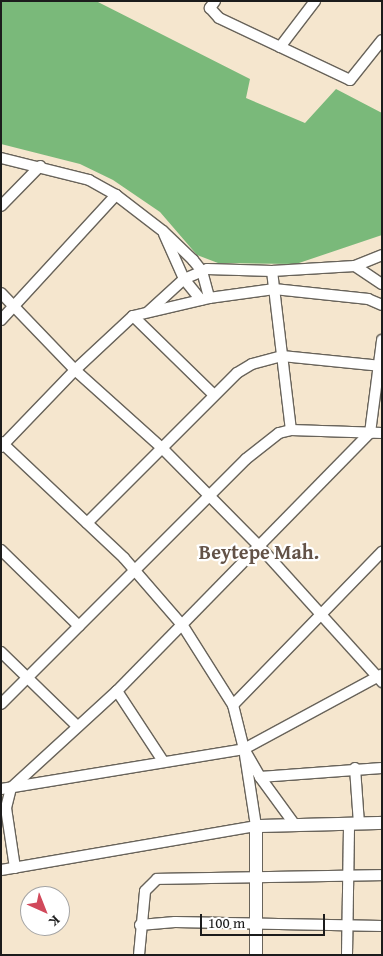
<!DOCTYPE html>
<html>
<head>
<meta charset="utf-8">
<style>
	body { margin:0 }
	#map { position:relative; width:383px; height:956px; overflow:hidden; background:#f5e6ce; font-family:"Gentium Book Plus",serif }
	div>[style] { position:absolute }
	.forest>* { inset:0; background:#7ab97a }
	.roads { filter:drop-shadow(1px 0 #68635a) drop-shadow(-1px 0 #68635a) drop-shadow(0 1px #68635a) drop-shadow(0 -1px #68635a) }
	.minor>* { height:10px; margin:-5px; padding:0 5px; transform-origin:5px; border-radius:5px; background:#fff }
	.tertiary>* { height:12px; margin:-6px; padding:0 6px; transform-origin:6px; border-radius:6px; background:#fff }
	span { translate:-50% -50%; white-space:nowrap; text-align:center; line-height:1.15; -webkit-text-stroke:4.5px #fff; paint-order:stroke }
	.neighbourhood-label { font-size:20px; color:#635247; font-weight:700 }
	.frame { position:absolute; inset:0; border:2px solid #1c1c1c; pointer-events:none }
	.north { position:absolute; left:20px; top:886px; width:50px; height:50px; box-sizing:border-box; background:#fff; border:1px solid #a4a4a4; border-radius:50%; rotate:136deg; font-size:14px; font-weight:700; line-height:20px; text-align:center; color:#1c1c1c }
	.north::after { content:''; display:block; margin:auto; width:18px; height:22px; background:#d1495b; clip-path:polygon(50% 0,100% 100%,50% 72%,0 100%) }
	.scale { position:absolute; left:200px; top:914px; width:125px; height:22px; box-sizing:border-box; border:2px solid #1c1c1c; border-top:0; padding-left:6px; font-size:15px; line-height:18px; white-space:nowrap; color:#1c1c1c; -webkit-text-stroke:4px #fff; paint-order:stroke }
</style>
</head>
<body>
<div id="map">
	<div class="forest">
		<div style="clip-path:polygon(1px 1px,96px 1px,250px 79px,246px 98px,305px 123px,336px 89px,382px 113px,382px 235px,296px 264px,218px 263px,197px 255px,160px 212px,113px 180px,80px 164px,1px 144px)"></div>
	</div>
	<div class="roads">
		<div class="minor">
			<div style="left:215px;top:1px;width:9px;rotate:126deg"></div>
			<div style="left:210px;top:8px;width:13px;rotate:48deg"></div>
			<div style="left:219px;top:18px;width:145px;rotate:25.3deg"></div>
			<div style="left:350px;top:80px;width:51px;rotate:-51.3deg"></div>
			<div style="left:280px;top:47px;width:58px;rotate:-52.7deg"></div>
			<div style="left:1px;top:158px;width:91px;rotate:14deg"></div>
			<div style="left:89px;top:180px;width:31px;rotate:29deg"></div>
			<div style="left:116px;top:195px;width:59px;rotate:37.5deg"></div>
			<div style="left:163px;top:231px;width:42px;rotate:44deg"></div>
			<div style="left:193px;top:260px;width:14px;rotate:51deg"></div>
			<div style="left:202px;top:271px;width:28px;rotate:75deg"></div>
			<div style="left:1px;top:206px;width:56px;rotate:-45.7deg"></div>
			<div style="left:164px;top:234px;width:49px;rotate:66deg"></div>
			<div style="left:184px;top:279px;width:27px;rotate:51deg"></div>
			<div style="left:355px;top:266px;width:32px;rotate:34deg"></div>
			<div style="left:272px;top:271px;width:160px;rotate:83.2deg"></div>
			<div style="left:1px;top:293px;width:107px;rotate:46.1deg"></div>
			<div style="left:75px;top:370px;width:117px;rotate:41.9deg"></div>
			<div style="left:162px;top:448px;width:141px;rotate:45.3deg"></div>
			<div style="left:261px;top:548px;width:181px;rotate:47.9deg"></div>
			<div style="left:148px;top:312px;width:49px;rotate:-42.5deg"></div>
			<div style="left:184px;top:279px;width:25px;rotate:-23deg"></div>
			<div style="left:207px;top:269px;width:65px;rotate:1.8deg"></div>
			<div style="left:272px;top:271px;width:83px;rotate:-3.4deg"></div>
			<div style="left:355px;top:266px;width:29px;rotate:-22deg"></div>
			<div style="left:133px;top:316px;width:113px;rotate:44.3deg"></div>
			<div style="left:1px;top:320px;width:170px;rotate:-47.4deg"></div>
			<div style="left:1px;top:442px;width:169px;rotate:43.3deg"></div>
			<div style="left:124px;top:558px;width:90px;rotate:49.1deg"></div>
			<div style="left:183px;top:626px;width:93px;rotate:57.7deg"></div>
			<div style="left:233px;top:705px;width:45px;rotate:76deg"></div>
			<div style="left:244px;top:749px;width:32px;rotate:60deg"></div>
			<div style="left:260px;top:777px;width:59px;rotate:53.9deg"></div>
			<div style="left:1px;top:447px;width:107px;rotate:-46.1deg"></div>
			<div style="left:75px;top:370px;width:79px;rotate:-43deg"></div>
			<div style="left:133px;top:316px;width:78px;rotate:-13.3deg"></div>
			<div style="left:209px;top:298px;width:66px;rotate:-7.9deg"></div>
			<div style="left:274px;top:289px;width:95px;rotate:6.1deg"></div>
			<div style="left:368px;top:299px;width:15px;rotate:23deg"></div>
			<div style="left:87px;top:523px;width:212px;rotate:-45deg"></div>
			<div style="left:237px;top:373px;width:17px;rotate:-31deg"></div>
			<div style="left:252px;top:364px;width:31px;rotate:-15deg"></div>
			<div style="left:282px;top:356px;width:100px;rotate:5.7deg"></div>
			<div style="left:1px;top:550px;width:109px;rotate:44.3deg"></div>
			<div style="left:1px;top:652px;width:107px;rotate:44.2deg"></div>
			<div style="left:117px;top:691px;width:84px;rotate:56.7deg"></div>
			<div style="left:1px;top:704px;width:346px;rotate:-45deg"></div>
			<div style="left:246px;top:459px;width:42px;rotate:-38.2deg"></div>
			<div style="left:279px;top:433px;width:12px;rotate:-14deg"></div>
			<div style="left:291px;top:430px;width:91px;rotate:1.9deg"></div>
			<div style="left:233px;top:705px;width:214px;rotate:-45.8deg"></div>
			<div style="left:355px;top:768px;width:56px;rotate:85.9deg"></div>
			<div style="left:260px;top:777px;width:122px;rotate:-4.2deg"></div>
			<div style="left:1px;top:789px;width:246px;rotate:-9.3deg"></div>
			<div style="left:244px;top:749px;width:156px;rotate:-28.4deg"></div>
			<div style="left:15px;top:868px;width:61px;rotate:-98.5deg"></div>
			<div style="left:6px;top:808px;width:21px;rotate:-76deg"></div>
			<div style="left:11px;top:788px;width:144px;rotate:-42.5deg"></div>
			<div style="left:117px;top:691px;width:361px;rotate:-45.6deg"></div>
			<div style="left:370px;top:433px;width:94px;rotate:-82.6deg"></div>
			<div style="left:1px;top:870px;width:259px;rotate:-9.8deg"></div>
			<div style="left:256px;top:826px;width:72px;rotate:-98.8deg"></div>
			<div style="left:140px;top:925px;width:35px;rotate:-5deg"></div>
			<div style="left:175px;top:922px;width:207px;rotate:1.1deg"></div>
			<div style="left:139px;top:955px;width:64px;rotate:-84.6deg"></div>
			<div style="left:145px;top:891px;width:17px;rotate:-45deg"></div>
			<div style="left:157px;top:879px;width:225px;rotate:-1deg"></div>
			<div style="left:347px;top:955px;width:130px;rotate:-89.1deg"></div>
		</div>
		<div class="tertiary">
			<div style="left:256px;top:955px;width:129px;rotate:-90deg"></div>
			<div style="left:256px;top:826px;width:126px;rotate:-1.4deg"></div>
		</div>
	</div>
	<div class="neighbourhood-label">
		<span style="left:259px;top:551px">Beytepe Mah.</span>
	</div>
	<div class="frame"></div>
	<div class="north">K</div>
	<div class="scale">100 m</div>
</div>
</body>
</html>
